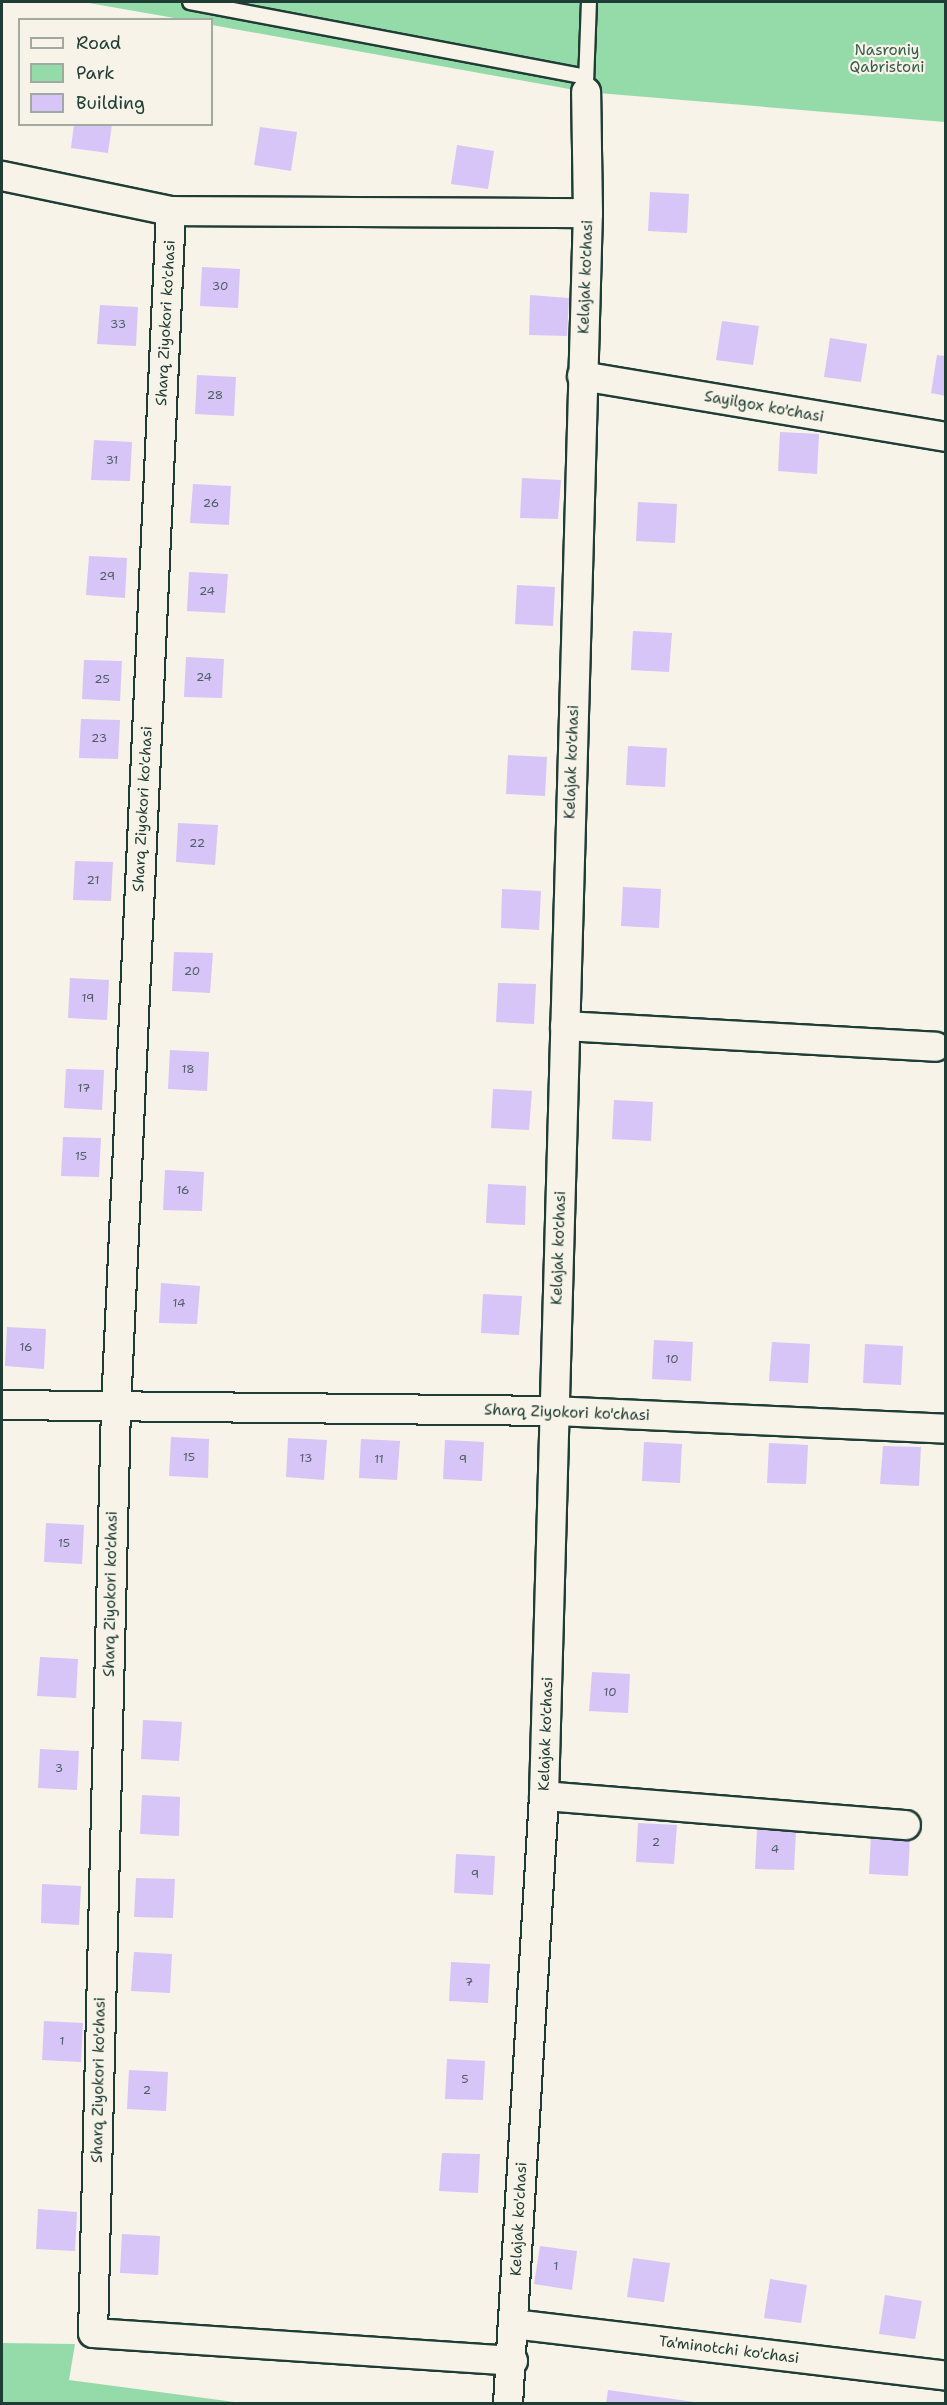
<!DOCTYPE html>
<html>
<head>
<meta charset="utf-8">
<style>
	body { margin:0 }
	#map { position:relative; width:947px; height:2405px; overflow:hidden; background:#f7f3e8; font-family:"Shantell Sans",sans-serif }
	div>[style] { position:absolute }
	.green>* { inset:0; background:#94dba9 }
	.building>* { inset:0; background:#d7c5f7 }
	.roads { filter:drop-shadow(2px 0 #1f3d34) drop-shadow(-2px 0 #1f3d34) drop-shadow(0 2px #1f3d34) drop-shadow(0 -2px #1f3d34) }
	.service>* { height:14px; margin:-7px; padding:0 7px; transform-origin:7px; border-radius:7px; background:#f7f3e8 }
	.minor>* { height:28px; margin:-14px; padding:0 14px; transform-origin:14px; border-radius:14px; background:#f7f3e8 }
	span { translate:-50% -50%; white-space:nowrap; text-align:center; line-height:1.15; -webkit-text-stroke:4.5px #f7f3e8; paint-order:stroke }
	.number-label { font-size:12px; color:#4d5f65 }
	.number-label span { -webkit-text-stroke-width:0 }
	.park-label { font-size:15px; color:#365d4b }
	.street-label { font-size:15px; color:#1f3d34 }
	.frame { position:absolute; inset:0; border:3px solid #1f3d34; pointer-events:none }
	.legend { position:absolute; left:18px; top:18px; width:195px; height:108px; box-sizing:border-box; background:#f7f3e8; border:2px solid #a1aaa0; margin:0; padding:8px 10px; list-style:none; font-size:18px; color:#1f3d34 }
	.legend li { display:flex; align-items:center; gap:12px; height:30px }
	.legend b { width:30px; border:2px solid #a1aaa0 }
</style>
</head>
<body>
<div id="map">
	<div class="green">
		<div style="clip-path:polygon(83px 2px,945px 2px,945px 122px,586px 92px,212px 25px,212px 20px,180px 19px)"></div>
		<div style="clip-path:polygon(2px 2343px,75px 2344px,69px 2380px,242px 2403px,2px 2403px)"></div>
	</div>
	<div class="building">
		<div style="clip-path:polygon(74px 124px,112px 124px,108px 153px,71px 148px)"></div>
		<div style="clip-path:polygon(260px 127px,297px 132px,291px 171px,254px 165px)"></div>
		<div style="clip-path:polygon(457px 145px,494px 151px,488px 189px,451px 184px)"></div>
		<div style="clip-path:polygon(650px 192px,689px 194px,687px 233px,648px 231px)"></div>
		<div style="clip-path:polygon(202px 267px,240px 269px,238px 308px,200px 306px)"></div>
		<div style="clip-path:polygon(530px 295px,569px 298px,567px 336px,529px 335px)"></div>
		<div style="clip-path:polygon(100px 305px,138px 307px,136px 346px,97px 344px)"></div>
		<div style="clip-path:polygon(722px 321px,759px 326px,753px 365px,716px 360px)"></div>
		<div style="clip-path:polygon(830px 338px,867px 344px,861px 382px,824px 377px)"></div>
		<div style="clip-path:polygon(937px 355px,946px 356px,946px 396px,931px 393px)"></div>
		<div style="clip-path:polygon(197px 375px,236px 377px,234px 416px,195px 414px)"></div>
		<div style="clip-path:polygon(780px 432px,819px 434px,817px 474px,778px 471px)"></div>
		<div style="clip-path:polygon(94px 440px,132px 442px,130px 481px,91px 480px)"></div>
		<div style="clip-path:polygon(522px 478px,561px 480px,558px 519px,520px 518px)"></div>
		<div style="clip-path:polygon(193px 484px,231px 486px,229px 525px,190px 523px)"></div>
		<div style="clip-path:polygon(638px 502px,677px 504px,675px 543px,636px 541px)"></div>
		<div style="clip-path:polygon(89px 556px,127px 558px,125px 598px,86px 595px)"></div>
		<div style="clip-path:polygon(189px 572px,228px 574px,225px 613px,187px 611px)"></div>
		<div style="clip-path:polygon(517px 585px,555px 587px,553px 626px,515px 624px)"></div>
		<div style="clip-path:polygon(633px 631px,672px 633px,669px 672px,631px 670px)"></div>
		<div style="clip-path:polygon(186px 657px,224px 659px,222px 698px,184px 697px)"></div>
		<div style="clip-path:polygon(84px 660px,122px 661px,120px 701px,82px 699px)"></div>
		<div style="clip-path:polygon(81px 719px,120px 720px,118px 759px,79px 758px)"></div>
		<div style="clip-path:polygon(628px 746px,667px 748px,665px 787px,626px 785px)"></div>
		<div style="clip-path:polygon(508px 755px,547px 757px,545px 796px,506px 794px)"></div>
		<div style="clip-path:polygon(178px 823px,218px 825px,215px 865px,176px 862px)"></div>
		<div style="clip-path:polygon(75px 861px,113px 862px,111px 901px,73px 900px)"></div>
		<div style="clip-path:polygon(623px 887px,661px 889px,659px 928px,621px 926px)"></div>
		<div style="clip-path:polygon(502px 889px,541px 891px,539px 930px,501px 928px)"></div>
		<div style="clip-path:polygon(174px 952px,213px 953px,210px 993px,172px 991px)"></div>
		<div style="clip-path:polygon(70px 978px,109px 980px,107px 1020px,68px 1018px)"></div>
		<div style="clip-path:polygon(498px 983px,536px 984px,534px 1024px,496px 1022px)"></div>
		<div style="clip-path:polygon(170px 1050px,209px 1052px,207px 1091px,168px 1089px)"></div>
		<div style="clip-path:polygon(66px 1069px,104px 1070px,102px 1110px,64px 1108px)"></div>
		<div style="clip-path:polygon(493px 1089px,532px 1091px,529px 1130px,491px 1128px)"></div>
		<div style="clip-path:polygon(614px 1100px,653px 1102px,651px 1141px,612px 1139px)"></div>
		<div style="clip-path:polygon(63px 1137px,101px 1138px,99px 1177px,61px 1176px)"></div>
		<div style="clip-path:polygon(165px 1170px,204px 1172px,202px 1211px,163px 1210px)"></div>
		<div style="clip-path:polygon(488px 1184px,526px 1186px,525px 1225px,486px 1223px)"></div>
		<div style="clip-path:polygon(161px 1283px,200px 1286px,197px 1324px,159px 1323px)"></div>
		<div style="clip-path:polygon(483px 1294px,522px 1296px,519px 1335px,481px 1333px)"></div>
		<div style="clip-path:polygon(7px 1327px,46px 1329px,44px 1369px,5px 1366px)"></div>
		<div style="clip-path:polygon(654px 1340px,693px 1342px,691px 1381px,652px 1379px)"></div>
		<div style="clip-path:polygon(772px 1342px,810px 1344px,808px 1383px,769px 1381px)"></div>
		<div style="clip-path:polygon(865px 1344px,903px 1346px,901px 1385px,863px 1383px)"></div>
		<div style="clip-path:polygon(171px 1437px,209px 1439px,208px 1478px,169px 1476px)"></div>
		<div style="clip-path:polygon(288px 1438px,327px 1440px,324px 1480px,286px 1477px)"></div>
		<div style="clip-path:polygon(361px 1439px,400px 1441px,397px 1480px,359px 1478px)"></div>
		<div style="clip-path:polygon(445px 1440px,484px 1442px,482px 1481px,443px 1479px)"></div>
		<div style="clip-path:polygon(644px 1442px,682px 1444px,680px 1483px,642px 1481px)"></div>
		<div style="clip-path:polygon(769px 1443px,808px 1445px,806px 1484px,767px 1483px)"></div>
		<div style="clip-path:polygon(883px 1446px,921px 1447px,919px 1486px,880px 1484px)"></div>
		<div style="clip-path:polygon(46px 1523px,84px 1525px,82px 1564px,44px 1562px)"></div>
		<div style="clip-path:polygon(40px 1657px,78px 1659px,76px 1698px,37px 1696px)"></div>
		<div style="clip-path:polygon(592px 1672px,630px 1674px,628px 1713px,589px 1711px)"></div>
		<div style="clip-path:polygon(143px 1720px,182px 1722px,179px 1761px,141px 1759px)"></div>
		<div style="clip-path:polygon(40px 1749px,79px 1751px,77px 1790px,38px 1788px)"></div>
		<div style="clip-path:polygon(142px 1795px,180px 1797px,179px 1836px,140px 1834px)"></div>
		<div style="clip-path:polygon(638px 1823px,677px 1825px,674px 1864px,636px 1862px)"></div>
		<div style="clip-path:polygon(757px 1829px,796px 1831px,794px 1870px,755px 1869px)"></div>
		<div style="clip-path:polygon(871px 1835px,910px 1837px,908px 1876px,869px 1874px)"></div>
		<div style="clip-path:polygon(456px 1854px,495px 1856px,493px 1895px,454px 1893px)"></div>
		<div style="clip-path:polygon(136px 1878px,175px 1879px,173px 1918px,134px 1917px)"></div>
		<div style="clip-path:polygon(42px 1884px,81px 1886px,79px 1925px,41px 1923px)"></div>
		<div style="clip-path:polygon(134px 1952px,172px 1954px,170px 1993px,131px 1991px)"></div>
		<div style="clip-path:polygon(451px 1962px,490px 1964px,488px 2003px,449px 2001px)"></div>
		<div style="clip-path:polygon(44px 2021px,83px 2023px,81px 2062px,42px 2060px)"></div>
		<div style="clip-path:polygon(447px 2059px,485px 2061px,483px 2100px,445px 2099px)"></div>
		<div style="clip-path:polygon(129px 2070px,168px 2072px,166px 2111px,127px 2109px)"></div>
		<div style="clip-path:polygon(442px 2153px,480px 2154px,478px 2193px,439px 2191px)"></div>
		<div style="clip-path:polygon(38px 2209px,77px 2212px,75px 2251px,36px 2249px)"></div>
		<div style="clip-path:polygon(122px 2234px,160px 2236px,158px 2275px,120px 2273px)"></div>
		<div style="clip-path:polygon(540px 2246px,577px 2251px,572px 2290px,534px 2284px)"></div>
		<div style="clip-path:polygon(633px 2258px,670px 2263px,664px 2302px,627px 2297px)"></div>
		<div style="clip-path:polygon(770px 2279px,807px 2285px,801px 2323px,764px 2318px)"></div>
		<div style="clip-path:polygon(885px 2295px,922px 2301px,915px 2339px,879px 2334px)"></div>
		<div style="clip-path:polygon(608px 2390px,695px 2402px,695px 2404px,606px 2404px)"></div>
	</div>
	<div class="roads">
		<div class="service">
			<div style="left:190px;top:2px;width:403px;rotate:10.7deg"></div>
			<div style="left:586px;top:83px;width:81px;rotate:-87.9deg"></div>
		</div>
		<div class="minor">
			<div style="left:2px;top:176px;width:173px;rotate:11.7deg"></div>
			<div style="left:171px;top:211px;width:417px;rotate:0.3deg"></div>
			<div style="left:171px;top:211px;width:1197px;rotate:92.63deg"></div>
			<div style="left:116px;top:1407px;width:926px;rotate:91.42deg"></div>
			<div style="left:93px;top:2333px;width:421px;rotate:3.8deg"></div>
			<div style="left:582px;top:376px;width:369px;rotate:9.5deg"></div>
			<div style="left:565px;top:1026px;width:371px;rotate:3.2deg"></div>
			<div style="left:2px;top:1405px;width:552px;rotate:0.62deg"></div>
			<div style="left:554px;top:1411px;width:392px;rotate:2.6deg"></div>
			<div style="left:544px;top:1796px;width:363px;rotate:4.6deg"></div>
			<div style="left:513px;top:2324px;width:436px;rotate:6.8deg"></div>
			<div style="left:508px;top:2404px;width:609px;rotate:-86.61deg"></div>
			<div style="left:544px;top:1796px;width:1584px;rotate:-88.41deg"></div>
			<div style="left:588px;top:213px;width:121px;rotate:-90.9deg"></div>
		</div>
	</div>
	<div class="number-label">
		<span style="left:220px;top:287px">30</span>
		<span style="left:118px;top:325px">33</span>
		<span style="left:215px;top:396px">28</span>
		<span style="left:112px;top:461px">31</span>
		<span style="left:211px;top:504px">26</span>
		<span style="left:107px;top:577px">29</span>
		<span style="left:207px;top:592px">24</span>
		<span style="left:204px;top:678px">24</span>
		<span style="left:102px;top:680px">25</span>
		<span style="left:99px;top:739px">23</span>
		<span style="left:197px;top:844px">22</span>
		<span style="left:93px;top:881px">21</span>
		<span style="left:192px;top:972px">20</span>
		<span style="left:88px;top:999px">19</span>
		<span style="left:188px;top:1070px">18</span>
		<span style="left:84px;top:1089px">17</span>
		<span style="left:81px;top:1157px">15</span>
		<span style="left:183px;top:1191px">16</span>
		<span style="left:179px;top:1304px">14</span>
		<span style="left:26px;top:1348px">16</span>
		<span style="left:672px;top:1360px">10</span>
		<span style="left:189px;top:1458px">15</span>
		<span style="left:306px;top:1459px">13</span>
		<span style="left:379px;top:1460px">11</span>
		<span style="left:463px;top:1460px">9</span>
		<span style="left:64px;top:1544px">15</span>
		<span style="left:610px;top:1693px">10</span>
		<span style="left:59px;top:1769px">3</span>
		<span style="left:656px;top:1843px">2</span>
		<span style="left:775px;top:1850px">4</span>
		<span style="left:475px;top:1875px">9</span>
		<span style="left:469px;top:1983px">7</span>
		<span style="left:62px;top:2042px">1</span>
		<span style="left:465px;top:2080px">5</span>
		<span style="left:147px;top:2091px">2</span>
		<span style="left:556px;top:2267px">1</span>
	</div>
	<div class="park-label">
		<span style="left:887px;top:59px">Nasroniy<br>Qabristoni</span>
	</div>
	<div class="street-label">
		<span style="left:586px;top:277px;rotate:-88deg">Kelajak ko'chasi</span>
		<span style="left:166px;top:323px;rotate:-87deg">Sharq Ziyokori ko'chasi</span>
		<span style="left:764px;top:407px;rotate:10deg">Sayilgox ko'chasi</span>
		<span style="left:572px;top:762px;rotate:-88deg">Kelajak ko'chasi</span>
		<span style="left:143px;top:809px;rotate:-87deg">Sharq Ziyokori ko'chasi</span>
		<span style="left:559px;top:1248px;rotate:-88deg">Kelajak ko'chasi</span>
		<span style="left:567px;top:1413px;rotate:2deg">Sharq Ziyokori ko'chasi</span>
		<span style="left:111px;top:1594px;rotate:-89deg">Sharq Ziyokori ko'chasi</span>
		<span style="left:546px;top:1734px;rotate:-88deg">Kelajak ko'chasi</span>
		<span style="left:99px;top:2080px;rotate:-89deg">Sharq Ziyokori ko'chasi</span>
		<span style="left:519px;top:2219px;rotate:-87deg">Kelajak ko'chasi</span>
		<span style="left:729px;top:2350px;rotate:7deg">Ta'minotchi ko'chasi</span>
	</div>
	<div class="frame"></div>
	<ul class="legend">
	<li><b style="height:8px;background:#f7f3e8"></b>Road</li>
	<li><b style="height:16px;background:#94dba9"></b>Park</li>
	<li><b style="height:16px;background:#d7c5f7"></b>Building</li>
	</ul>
</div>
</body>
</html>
